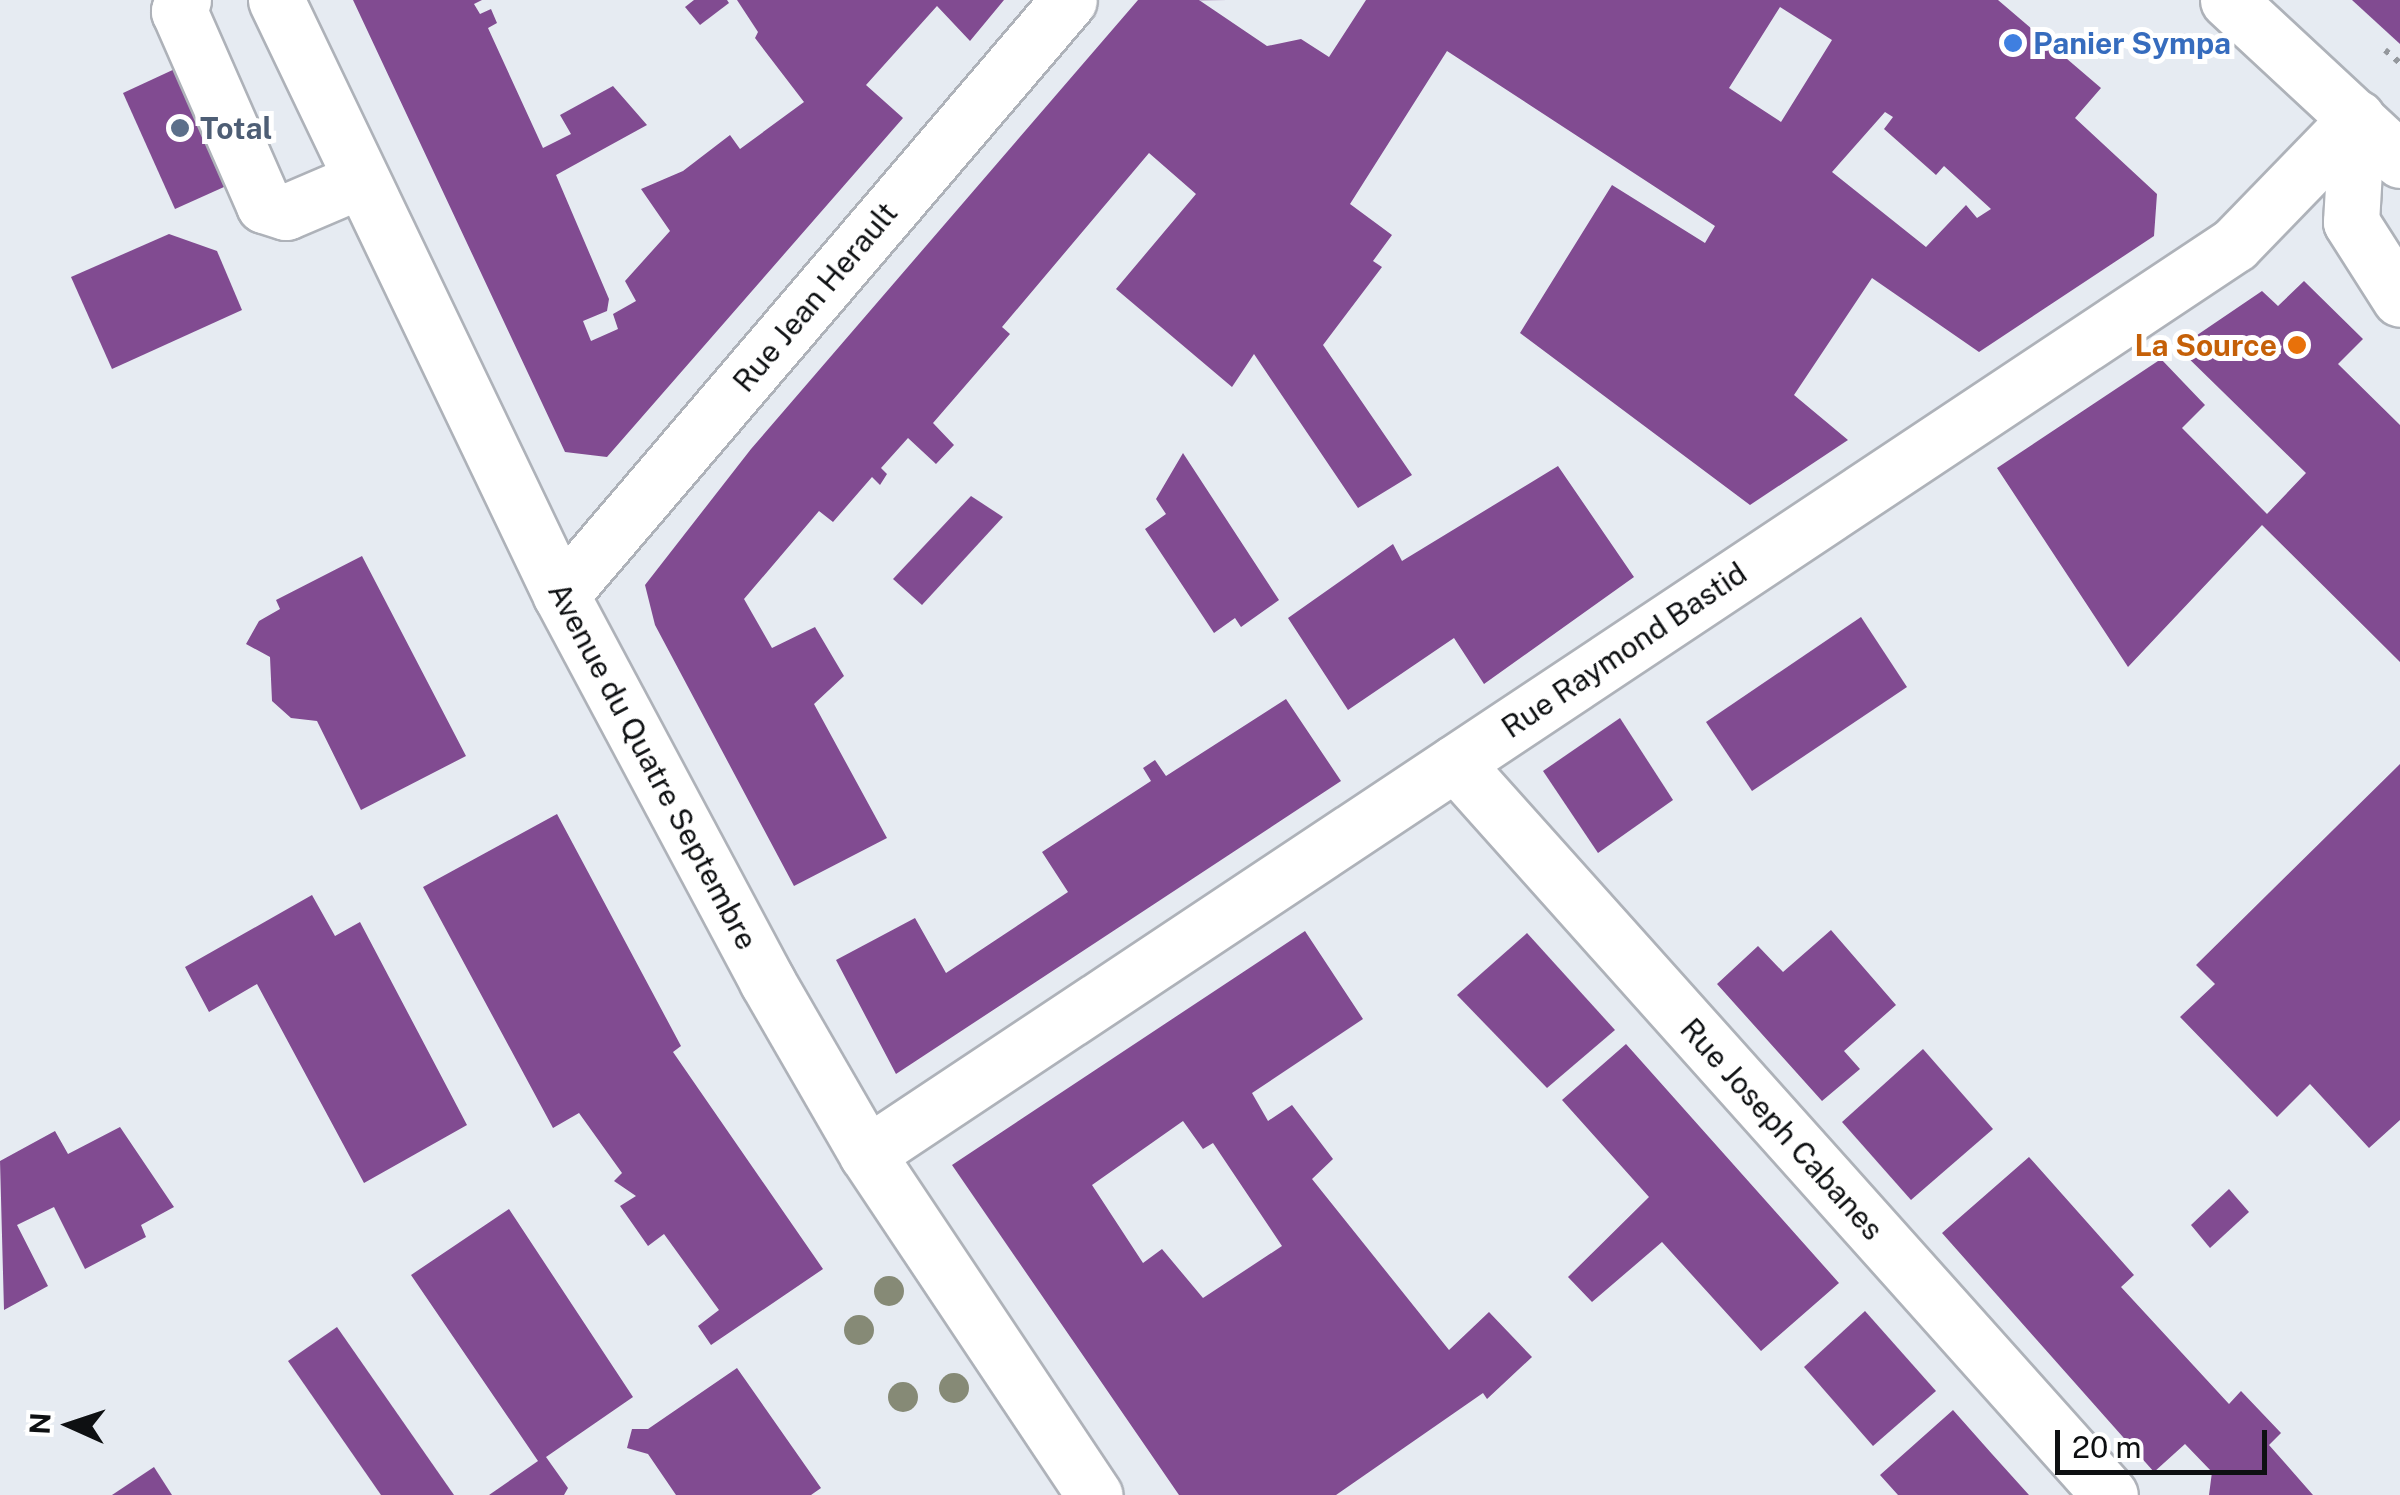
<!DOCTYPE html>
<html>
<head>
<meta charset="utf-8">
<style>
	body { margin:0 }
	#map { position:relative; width:2400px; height:1495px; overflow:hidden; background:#e6ebf2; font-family:"Public Sans",sans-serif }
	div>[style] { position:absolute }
	.building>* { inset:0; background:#814b91 }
	.path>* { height:6px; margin-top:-3px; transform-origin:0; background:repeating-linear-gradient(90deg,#94989d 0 5px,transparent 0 13px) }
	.roads { filter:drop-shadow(2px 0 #aeb2b9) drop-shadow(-2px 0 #aeb2b9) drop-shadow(0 2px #aeb2b9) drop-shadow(0 -2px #aeb2b9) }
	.minor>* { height:55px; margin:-27.5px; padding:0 27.5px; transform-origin:27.5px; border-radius:27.5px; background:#fff }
	.trees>* { width:30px; height:30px; margin:-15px; border-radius:50%; background:#868a76 }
	.dots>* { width:28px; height:28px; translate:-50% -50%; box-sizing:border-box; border:5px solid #fff; border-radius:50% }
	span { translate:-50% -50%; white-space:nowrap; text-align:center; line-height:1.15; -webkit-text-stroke:10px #fff; paint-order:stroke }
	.shop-label { font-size:30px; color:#366cbe; font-weight:700 }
	.left { translate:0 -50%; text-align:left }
	.service-label { font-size:30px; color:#4e5e75; font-weight:700 }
	.street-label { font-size:30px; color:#0e1012 }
	.food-label { font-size:30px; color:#c56008; font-weight:700 }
	.right { translate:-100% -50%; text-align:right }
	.north { position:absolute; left:20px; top:1375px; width:100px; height:100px; -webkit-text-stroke:8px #fff; paint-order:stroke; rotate:273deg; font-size:28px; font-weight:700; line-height:40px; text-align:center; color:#0e1012 }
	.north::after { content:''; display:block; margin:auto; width:35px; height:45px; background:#0e1012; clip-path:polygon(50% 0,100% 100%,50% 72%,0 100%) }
	.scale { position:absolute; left:2055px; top:1430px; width:212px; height:45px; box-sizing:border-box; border:5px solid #0e1012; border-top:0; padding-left:12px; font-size:30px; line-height:35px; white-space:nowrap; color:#0e1012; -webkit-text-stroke:8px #fff; paint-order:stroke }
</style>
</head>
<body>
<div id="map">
	<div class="building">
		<div style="clip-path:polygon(353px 0,482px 0,474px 4px,480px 14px,491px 9px,497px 23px,488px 28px,543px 148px,571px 134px,560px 115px,613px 86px,647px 125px,556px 175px,609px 299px,607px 311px,583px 321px,591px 341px,618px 329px,613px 314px,636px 301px,625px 281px,670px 231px,641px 189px,683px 171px,730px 135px,740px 149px,804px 102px,755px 38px,758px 32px,737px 0,1004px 0,970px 41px,937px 6px,866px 85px,903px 118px,607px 457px,565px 452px)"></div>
		<div style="clip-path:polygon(694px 0,727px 0,729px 3px,700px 25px,685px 7px)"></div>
		<div style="clip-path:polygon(evenodd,1138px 0,1199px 0,1267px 46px,1301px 39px,1329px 57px,1366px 0,1998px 0,2101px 88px,2075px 118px,2157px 194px,2154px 236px,1979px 352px,1872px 278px,1794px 395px,1848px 440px,1750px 505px,1520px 333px,1612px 185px,1705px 243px,1715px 226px,1447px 51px,1350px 204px,1392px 235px,1373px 261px,1382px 267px,1323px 345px,1412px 475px,1358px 508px,1254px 354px,1232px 387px,1116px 289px,1196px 194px,1149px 153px,1002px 327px,1010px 334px,933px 423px,954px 445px,936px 464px,908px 438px,881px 468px,887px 474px,880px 485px,872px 477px,833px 522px,819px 511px,744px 599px,772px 648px,815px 627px,844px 676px,814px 704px,887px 838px,794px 886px,655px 625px,645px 585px,751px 449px,1138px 0,1780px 7px,1832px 40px,1781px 122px,1729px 88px,1780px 7px,1138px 0,1885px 112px,1893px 117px,1884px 129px,1936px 175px,1944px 166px,1991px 209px,1977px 218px,1966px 205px,1926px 247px,1832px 172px,1885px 112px)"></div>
		<div style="clip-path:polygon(2352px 0,2400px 0,2400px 44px)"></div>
		<div style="clip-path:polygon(192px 61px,244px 178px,175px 209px,123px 93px)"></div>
		<div style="clip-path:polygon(169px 234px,217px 251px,242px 310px,112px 369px,71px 277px)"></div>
		<div style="clip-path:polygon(2304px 281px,2363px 339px,2338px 364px,2400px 425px,2400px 662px,2262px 525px,2128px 667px,1997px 468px,2161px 359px,2205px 405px,2182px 428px,2267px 514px,2306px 473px,2178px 348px,2262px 291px,2278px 306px)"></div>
		<div style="clip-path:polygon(1183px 453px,1279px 600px,1241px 627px,1235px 618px,1214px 633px,1145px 529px,1166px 514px,1156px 499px)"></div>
		<div style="clip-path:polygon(1558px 466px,1634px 577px,1484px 684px,1454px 638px,1348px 710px,1288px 618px,1393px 544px,1402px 561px)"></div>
		<div style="clip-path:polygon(971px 496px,1003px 517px,922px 605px,893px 579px)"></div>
		<div style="clip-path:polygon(362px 556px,466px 756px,361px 810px,317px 721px,291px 718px,272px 701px,270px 657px,246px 644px,259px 621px,280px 609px,276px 600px)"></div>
		<div style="clip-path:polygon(1861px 617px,1907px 687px,1752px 791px,1706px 722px)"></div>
		<div style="clip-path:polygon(1286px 699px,1341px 781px,896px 1074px,836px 960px,915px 918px,946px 973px,1068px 892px,1042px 852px,1151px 781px,1143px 768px,1155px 760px,1166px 776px)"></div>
		<div style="clip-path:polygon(1620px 718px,1673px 800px,1598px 853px,1543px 771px)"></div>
		<div style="clip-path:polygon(2400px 764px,2400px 1120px,2369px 1148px,2310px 1084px,2277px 1117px,2180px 1017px,2215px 984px,2196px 965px)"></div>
		<div style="clip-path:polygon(557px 814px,681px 1046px,673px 1052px,823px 1269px,711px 1345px,698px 1326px,719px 1310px,664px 1234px,648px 1246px,620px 1206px,636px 1196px,614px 1181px,622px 1173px,579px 1113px,553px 1128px,423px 887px)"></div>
		<div style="clip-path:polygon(312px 895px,335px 936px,360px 922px,467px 1125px,364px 1183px,257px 984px,209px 1012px,185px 967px)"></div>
		<div style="clip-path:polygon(1831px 930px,1896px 1005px,1844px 1051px,1860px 1069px,1822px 1101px,1717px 984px,1758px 946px,1783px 972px)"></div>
		<div style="clip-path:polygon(evenodd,1305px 931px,1363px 1019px,1252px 1093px,1268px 1121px,1292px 1105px,1333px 1159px,1312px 1179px,1449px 1350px,1489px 1312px,1532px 1357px,1487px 1399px,1483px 1393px,1336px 1495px,1179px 1495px,952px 1165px,1305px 931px,1183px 1121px,1203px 1149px,1213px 1143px,1282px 1246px,1203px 1298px,1162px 1249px,1143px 1263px,1092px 1185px,1183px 1121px)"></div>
		<div style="clip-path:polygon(1527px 933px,1615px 1030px,1547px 1088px,1457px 995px)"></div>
		<div style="clip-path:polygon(1626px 1044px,1839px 1283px,1761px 1351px,1662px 1242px,1592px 1302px,1568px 1277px,1649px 1197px,1562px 1100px)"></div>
		<div style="clip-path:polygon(1923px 1049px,1993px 1129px,1911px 1200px,1842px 1122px)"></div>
		<div style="clip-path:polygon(120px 1127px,174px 1207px,141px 1225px,146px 1237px,85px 1269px,54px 1207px,17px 1225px,48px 1286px,4px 1310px,0 1161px,55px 1131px,68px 1154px)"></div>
		<div style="clip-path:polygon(2029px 1157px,2134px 1275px,2121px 1287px,2229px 1404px,2241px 1391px,2281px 1433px,2269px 1445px,2313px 1495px,2209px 1495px,2212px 1472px,2185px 1444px,2154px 1472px,1942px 1233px)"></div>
		<div style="clip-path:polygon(2229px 1189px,2249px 1212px,2210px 1248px,2191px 1225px)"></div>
		<div style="clip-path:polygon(509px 1209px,633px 1397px,546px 1457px,568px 1488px,564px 1495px,489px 1495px,538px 1461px,411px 1275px)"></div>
		<div style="clip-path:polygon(1865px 1311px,1936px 1391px,1873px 1446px,1804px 1367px)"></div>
		<div style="clip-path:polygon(337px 1327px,454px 1495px,381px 1495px,288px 1361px)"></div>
		<div style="clip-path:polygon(737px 1368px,821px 1488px,811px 1495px,676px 1495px,648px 1454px,627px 1448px,632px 1429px,648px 1429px)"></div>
		<div style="clip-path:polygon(1953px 1410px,1992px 1454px,2029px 1495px,1898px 1495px,1880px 1475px)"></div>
		<div style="clip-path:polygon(154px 1467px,172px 1495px,112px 1495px)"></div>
	</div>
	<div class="path">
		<div style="left:2385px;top:50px;width:20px;rotate:41deg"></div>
	</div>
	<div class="roads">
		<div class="minor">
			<div style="left:183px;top:0;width:12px;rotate:110deg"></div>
			<div style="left:179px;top:11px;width:212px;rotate:66.3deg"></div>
			<div style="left:264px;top:205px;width:23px;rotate:18deg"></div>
			<div style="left:286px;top:212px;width:82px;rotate:-23.1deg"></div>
			<div style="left:276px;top:0;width:660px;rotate:64.41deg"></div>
			<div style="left:561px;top:595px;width:438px;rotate:61.9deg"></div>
			<div style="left:767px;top:981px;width:200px;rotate:60deg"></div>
			<div style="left:867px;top:1154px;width:410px;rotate:56.3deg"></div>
			<div style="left:2228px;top:0;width:235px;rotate:42.9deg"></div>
			<div style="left:2357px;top:118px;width:104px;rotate:93.3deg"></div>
			<div style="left:2351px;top:222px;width:91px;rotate:57.5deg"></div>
			<div style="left:561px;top:595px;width:782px;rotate:-49.51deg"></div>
			<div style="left:1455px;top:763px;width:982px;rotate:48.18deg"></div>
			<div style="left:867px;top:1154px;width:1643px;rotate:-33.63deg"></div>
			<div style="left:2235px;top:244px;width:175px;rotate:-45.9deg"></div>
		</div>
	</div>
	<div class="trees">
		<div style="left:889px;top:1291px"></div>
		<div style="left:859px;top:1330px"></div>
		<div style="left:954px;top:1388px"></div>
		<div style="left:903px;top:1397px"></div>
	</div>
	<div class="dots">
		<div style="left:2013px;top:43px;background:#3f7fe0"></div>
		<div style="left:180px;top:128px;background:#5c6f8a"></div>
		<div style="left:2297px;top:345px;background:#e8710a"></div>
	</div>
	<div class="shop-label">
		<span class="left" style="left:2033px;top:43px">Panier Sympa</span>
	</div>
	<div class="service-label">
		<span class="left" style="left:200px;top:128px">Total</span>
	</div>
	<div class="street-label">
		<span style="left:815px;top:297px;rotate:-50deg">Rue Jean Herault</span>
		<span style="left:1624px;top:650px;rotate:-34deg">Rue Raymond Bastid</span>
		<span style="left:653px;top:766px;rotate:62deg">Avenue du Quatre Septembre</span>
		<span style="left:1782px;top:1129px;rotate:48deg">Rue Joseph Cabanes</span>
	</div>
	<div class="food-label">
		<span class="right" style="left:2277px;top:345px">La Source</span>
	</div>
	<div class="north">N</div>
	<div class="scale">20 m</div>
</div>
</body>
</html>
